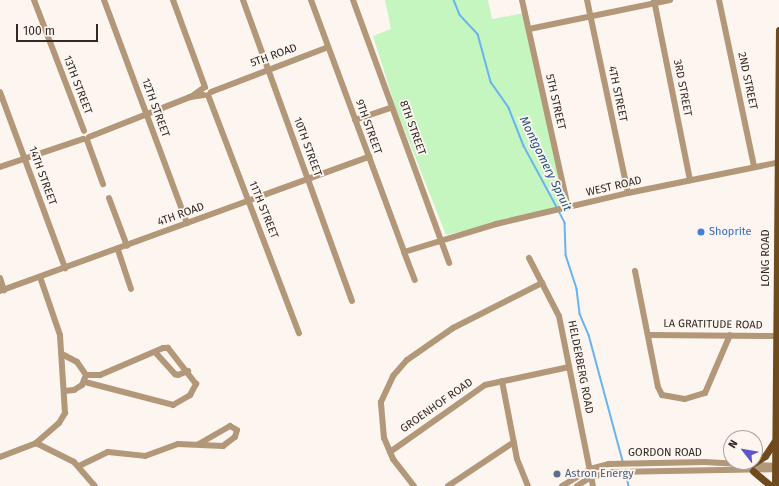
<!DOCTYPE html>
<html>
<head>
<meta charset="utf-8">
<style>
	body { margin:0 }
	#map { position:relative; width:779px; height:486px; overflow:hidden; background:#fcf5f0; font-family:"Fira Sans",sans-serif }
	div>[style] { position:absolute }
	.green>* { inset:0; background:#c5f6c0 }
	.stream>* { height:1.5px; margin:-0.75px; padding:0 0.75px; transform-origin:0.75px; border-radius:0.75px; background:#69b3f0 }
	.minor>* { height:6px; margin:-3px; padding:0 3px; transform-origin:3px; border-radius:3px; background:#b29779 }
	.major>* { height:7px; margin:-3.5px; padding:0 3.5px; transform-origin:3.5px; border-radius:3.5px; background:#6f4a1c }
	.dots>* { width:11px; height:11px; translate:-50% -50%; box-sizing:border-box; border:2px solid #fcf5f0; border-radius:50% }
	span { translate:-50% -50%; white-space:nowrap; text-align:center; line-height:1.15; -webkit-text-stroke:3.5px #fcf5f0; paint-order:stroke }
	.street-label { font-size:11px; color:#312a25 }
	.shop-label { font-size:11px; color:#366cbe }
	.left { translate:0 -50%; text-align:left }
	.service-label { font-size:11px; color:#4e5e75 }
	.water-label { font-size:12px; color:#1e527b; font-style:italic }
	.north { position:absolute; left:723px; top:430px; width:40px; height:40px; box-sizing:border-box; background:#fcf5f0; border:1px solid #aba49f; border-radius:50%; rotate:301deg; font-size:11px; font-weight:700; line-height:16px; text-align:center; color:#312a25 }
	.north::after { content:''; display:block; margin:auto; width:14px; height:18px; background:#5e55ce; clip-path:polygon(50% 0,100% 100%,50% 72%,0 100%) }
	.scale { position:absolute; left:16px; top:24px; width:82px; height:18px; box-sizing:border-box; border:2px solid #312a25; border-top:0; padding-left:5px; font-size:12px; line-height:14px; white-space:nowrap; color:#312a25; -webkit-text-stroke:3px #fcf5f0; paint-order:stroke }
</style>
</head>
<body>
<div id="map">
	<div class="green">
		<div style="clip-path:polygon(385px 0,488px 0,492px 19px,525px 13px,566px 207px,446px 235px,395px 106px,373px 36px,391px 29px)"></div>
	</div>
	<div class="stream">
		<div style="left:454px;top:0;width:16px;rotate:68deg"></div>
		<div style="left:460px;top:15px;width:26px;rotate:47deg"></div>
		<div style="left:478px;top:34px;width:50px;rotate:74.8deg"></div>
		<div style="left:491px;top:82px;width:32px;rotate:55deg"></div>
		<div style="left:509px;top:108px;width:41px;rotate:68.5deg"></div>
		<div style="left:524px;top:146px;width:69px;rotate:61.6deg"></div>
		<div style="left:559px;top:211px;width:13px;rotate:63deg"></div>
		<div style="left:565px;top:223px;width:32px;rotate:88deg"></div>
		<div style="left:566px;top:255px;width:36px;rotate:72deg"></div>
		<div style="left:577px;top:289px;width:25px;rotate:83deg"></div>
		<div style="left:580px;top:314px;width:23px;rotate:67deg"></div>
		<div style="left:589px;top:335px;width:131px;rotate:74.9deg"></div>
		<div style="left:626px;top:473px;width:13px;rotate:77deg"></div>
	</div>
	<div class="minor">
		<div style="left:34px;top:0;width:140px;rotate:69.1deg"></div>
		<div style="left:104px;top:0;width:238px;rotate:69.6deg"></div>
		<div style="left:173px;top:0;width:93px;rotate:69.8deg"></div>
		<div style="left:243px;top:0;width:320px;rotate:70.1deg"></div>
		<div style="left:311px;top:0;width:269px;rotate:69.7deg"></div>
		<div style="left:404px;top:252px;width:96px;rotate:-16.9deg"></div>
		<div style="left:496px;top:224px;width:136px;rotate:-13.2deg"></div>
		<div style="left:628px;top:193px;width:151px;rotate:-11.5deg"></div>
		<div style="left:353px;top:0;width:280px;rotate:69.9deg"></div>
		<div style="left:522px;top:0;width:213px;rotate:77.5deg"></div>
		<div style="left:587px;top:0;width:197px;rotate:78deg"></div>
		<div style="left:654px;top:0;width:184px;rotate:78.7deg"></div>
		<div style="left:719px;top:0;width:170px;rotate:78.1deg"></div>
		<div style="left:529px;top:29px;width:144px;rotate:-11.6deg"></div>
		<div style="left:0;top:92px;width:188px;rotate:69.7deg"></div>
		<div style="left:211px;top:92px;width:125px;rotate:-21deg"></div>
		<div style="left:208px;top:95px;width:255px;rotate:69.1deg"></div>
		<div style="left:191px;top:97px;width:14px;rotate:-36deg"></div>
		<div style="left:355px;top:120px;width:39px;rotate:-19deg"></div>
		<div style="left:89px;top:137px;width:109px;rotate:-21.6deg"></div>
		<div style="left:190px;top:97px;width:14px;rotate:-8deg"></div>
		<div style="left:87px;top:140px;width:47px;rotate:70deg"></div>
		<div style="left:0;top:167px;width:88px;rotate:-18.6deg"></div>
		<div style="left:109px;top:198px;width:51px;rotate:69.4deg"></div>
		<div style="left:118px;top:250px;width:41px;rotate:71.6deg"></div>
		<div style="left:404px;top:252px;width:30px;rotate:69deg"></div>
		<div style="left:529px;top:258px;width:65px;rotate:62.7deg"></div>
		<div style="left:559px;top:316px;width:173px;rotate:78.7deg"></div>
		<div style="left:635px;top:271px;width:118px;rotate:78.8deg"></div>
		<div style="left:658px;top:387px;width:9px;rotate:63deg"></div>
		<div style="left:662px;top:395px;width:23px;rotate:10deg"></div>
		<div style="left:685px;top:399px;width:21px;rotate:-17deg"></div>
		<div style="left:705px;top:393px;width:63px;rotate:-66.7deg"></div>
		<div style="left:0;top:278px;width:13px;rotate:72deg"></div>
		<div style="left:0;top:291px;width:393px;rotate:-20deg"></div>
		<div style="left:649px;top:335px;width:127px;rotate:0.5deg"></div>
		<div style="left:155px;top:352px;width:30px;rotate:48deg"></div>
		<div style="left:175px;top:374px;width:3px;rotate:18deg"></div>
		<div style="left:178px;top:375px;width:11px;rotate:-22deg"></div>
		<div style="left:62px;top:354px;width:17px;rotate:28deg"></div>
		<div style="left:77px;top:362px;width:16px;rotate:55deg"></div>
		<div style="left:86px;top:375px;width:11px;rotate:112deg"></div>
		<div style="left:82px;top:385px;width:9px;rotate:148deg"></div>
		<div style="left:74px;top:390px;width:10px;rotate:174deg"></div>
		<div style="left:502px;top:381px;width:79px;rotate:79.1deg"></div>
		<div style="left:517px;top:459px;width:29px;rotate:68deg"></div>
		<div style="left:85px;top:382px;width:91px;rotate:14.6deg"></div>
		<div style="left:173px;top:405px;width:20px;rotate:-30deg"></div>
		<div style="left:190px;top:395px;width:13px;rotate:-61deg"></div>
		<div style="left:196px;top:384px;width:46px;rotate:-127.9deg"></div>
		<div style="left:168px;top:348px;width:5px;rotate:180deg"></div>
		<div style="left:163px;top:348px;width:69px;rotate:156.8deg"></div>
		<div style="left:100px;top:375px;width:14px;rotate:180deg"></div>
		<div style="left:36px;top:443px;width:42px;rotate:26.6deg"></div>
		<div style="left:74px;top:462px;width:32px;rotate:49deg"></div>
		<div style="left:390px;top:452px;width:116px;rotate:-35.2deg"></div>
		<div style="left:485px;top:385px;width:86px;rotate:-12.1deg"></div>
		<div style="left:0;top:457px;width:39px;rotate:-21deg"></div>
		<div style="left:36px;top:443px;width:30px;rotate:-41deg"></div>
		<div style="left:59px;top:423px;width:12px;rotate:-59deg"></div>
		<div style="left:65px;top:413px;width:78px;rotate:-93.7deg"></div>
		<div style="left:60px;top:335px;width:61px;rotate:-109deg"></div>
		<div style="left:79px;top:466px;width:32px;rotate:-26deg"></div>
		<div style="left:108px;top:452px;width:37px;rotate:6deg"></div>
		<div style="left:145px;top:456px;width:35px;rotate:-20deg"></div>
		<div style="left:178px;top:444px;width:45px;rotate:2.5deg"></div>
		<div style="left:223px;top:446px;width:15px;rotate:-37deg"></div>
		<div style="left:235px;top:437px;width:7px;rotate:-74deg"></div>
		<div style="left:237px;top:430px;width:8px;rotate:-150deg"></div>
		<div style="left:230px;top:426px;width:36px;rotate:150deg"></div>
		<div style="left:414px;top:486px;width:34px;rotate:-128deg"></div>
		<div style="left:393px;top:459px;width:23px;rotate:-113deg"></div>
		<div style="left:384px;top:438px;width:36px;rotate:-95deg"></div>
		<div style="left:381px;top:402px;width:29px;rotate:-65deg"></div>
		<div style="left:393px;top:376px;width:21px;rotate:-49deg"></div>
		<div style="left:407px;top:360px;width:56px;rotate:-34.8deg"></div>
		<div style="left:453px;top:328px;width:100px;rotate:-26.8deg"></div>
		<div style="left:448px;top:486px;width:79px;rotate:-33.7deg"></div>
		<div style="left:562px;top:486px;width:33px;rotate:-31deg"></div>
		<div style="left:590px;top:469px;width:20px;rotate:-15deg"></div>
		<div style="left:609px;top:464px;width:95px;rotate:-1.2deg"></div>
		<div style="left:704px;top:462px;width:75px;rotate:3.1deg"></div>
		<div style="left:577px;top:486px;width:17px;rotate:-33deg"></div>
		<div style="left:591px;top:477px;width:22px;rotate:-13deg"></div>
		<div style="left:612px;top:472px;width:167px;rotate:-1deg"></div>
	</div>
	<div class="major">
		<div style="left:752px;top:464px;width:15px;rotate:-32deg"></div>
		<div style="left:765px;top:456px;width:17px;rotate:-57deg"></div>
		<div style="left:753px;top:471px;width:23px;rotate:40deg"></div>
		<div style="left:775px;top:486px;width:456px;rotate:-89.5deg"></div>
	</div>
	<div class="dots">
		<div style="left:701px;top:232px;background:#3f7fe0"></div>
		<div style="left:557px;top:474px;background:#5c6f8a"></div>
	</div>
	<div class="street-label">
		<span style="left:274px;top:56px;rotate:-20deg">5TH ROAD</span>
		<span style="left:747px;top:81px;rotate:78deg">2ND STREET</span>
		<span style="left:77px;top:85px;rotate:69deg">13TH STREET</span>
		<span style="left:682px;top:88px;rotate:79deg">3RD STREET</span>
		<span style="left:617px;top:94px;rotate:78deg">4TH STREET</span>
		<span style="left:555px;top:102px;rotate:77deg">5TH STREET</span>
		<span style="left:155px;top:108px;rotate:70deg">12TH STREET</span>
		<span style="left:368px;top:127px;rotate:70deg">9TH STREET</span>
		<span style="left:412px;top:128px;rotate:70deg">8TH STREET</span>
		<span style="left:307px;top:147px;rotate:70deg">10TH STREET</span>
		<span style="left:42px;top:176px;rotate:70deg">14TH STREET</span>
		<span style="left:614px;top:187px;rotate:-13deg">WEST ROAD</span>
		<span style="left:263px;top:210px;rotate:68deg">11TH STREET</span>
		<span style="left:181px;top:215px;rotate:-20deg">4TH ROAD</span>
		<span style="left:766px;top:258px;rotate:-90deg">LONG ROAD</span>
		<span style="left:713px;top:325px;rotate:1deg">LA GRATITUDE ROAD</span>
		<span style="left:580px;top:367px;rotate:79deg">HELDERBERG ROAD</span>
		<span style="left:437px;top:406px;rotate:-35deg">GROENHOF ROAD</span>
		<span style="left:665px;top:453px">GORDON ROAD</span>
	</div>
	<div class="shop-label">
		<span class="left" style="left:709px;top:232px">Shoprite</span>
	</div>
	<div class="service-label">
		<span class="left" style="left:565px;top:474px">Astron Energy</span>
	</div>
	<div class="water-label">
		<span style="left:545px;top:164px;rotate:64deg">Montgomery Spruit</span>
	</div>
	<div class="north">N</div>
	<div class="scale">100 m</div>
</div>
</body>
</html>
